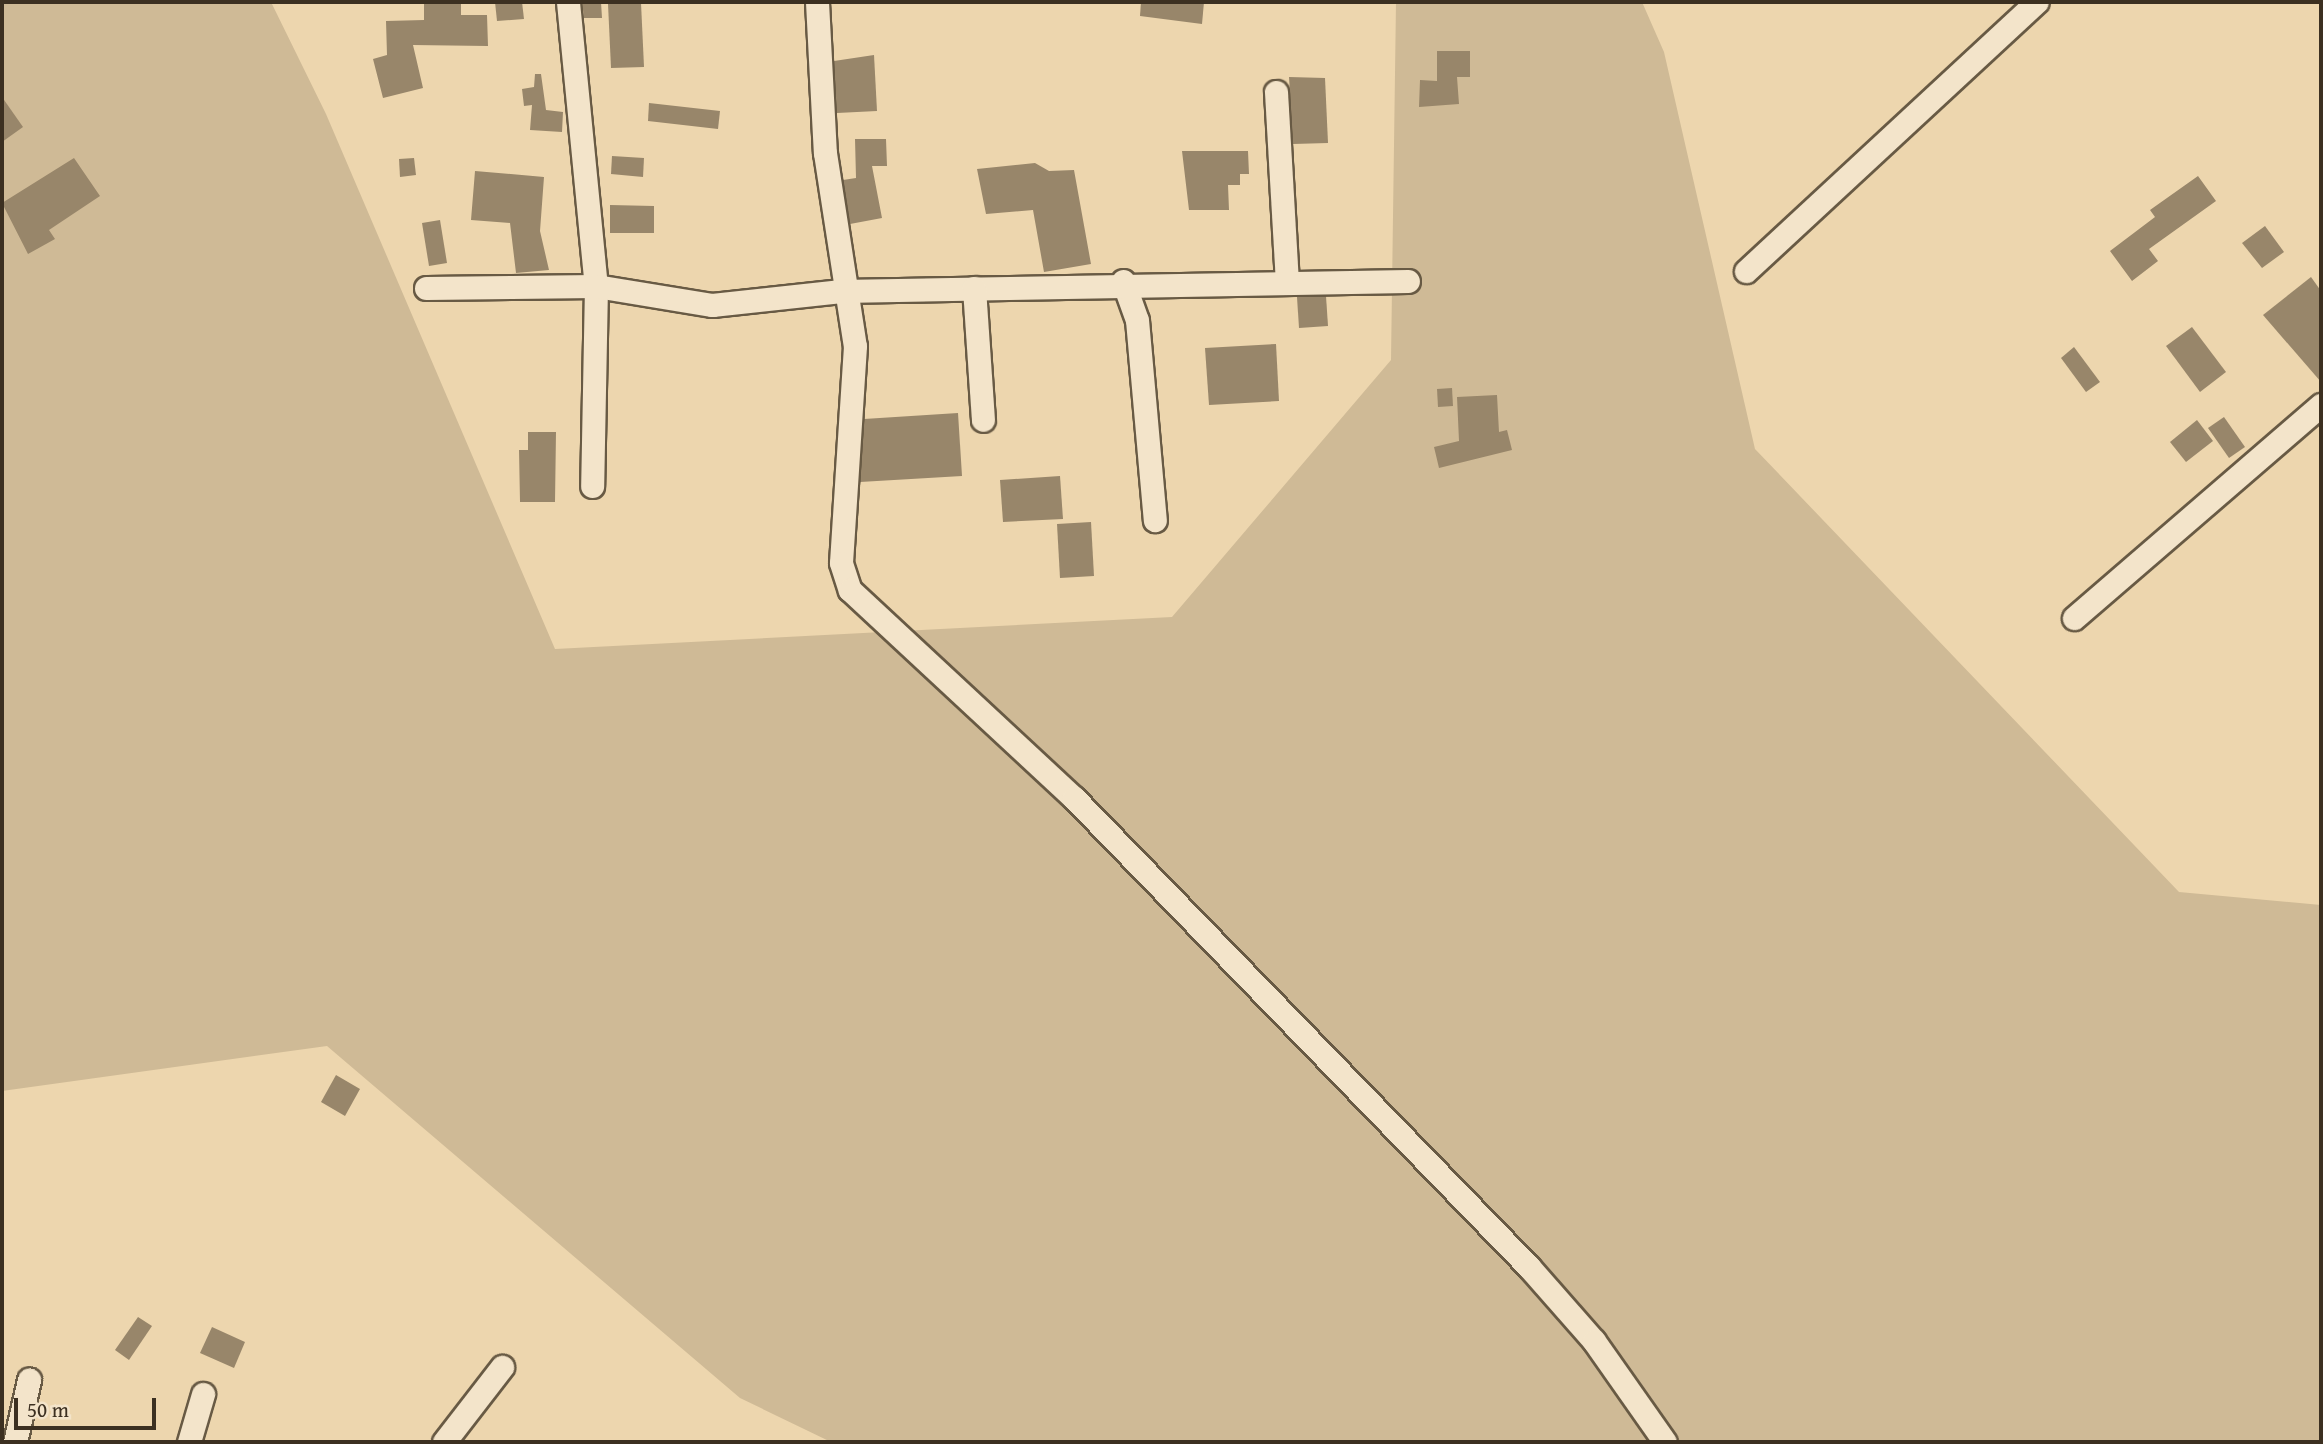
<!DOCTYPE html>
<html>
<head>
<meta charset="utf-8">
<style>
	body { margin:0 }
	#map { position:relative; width:2323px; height:1444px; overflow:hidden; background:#edd6ae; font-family:"Gentium Book Plus",serif }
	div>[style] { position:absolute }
	.green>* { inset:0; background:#cfba96 }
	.building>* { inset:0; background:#98866a }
	.roads { filter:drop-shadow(2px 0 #685a44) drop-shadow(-2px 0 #685a44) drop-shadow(0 2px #685a44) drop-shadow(0 -2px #685a44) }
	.minor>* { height:23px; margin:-11.5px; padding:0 11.5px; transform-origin:11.5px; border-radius:11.5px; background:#f3e4ca }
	span { translate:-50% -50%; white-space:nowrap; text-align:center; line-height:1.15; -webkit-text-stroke:6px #f3e4ca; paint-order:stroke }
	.frame { position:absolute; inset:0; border:4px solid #3c3021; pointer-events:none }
	.scale { position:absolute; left:14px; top:1398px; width:142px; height:32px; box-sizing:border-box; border:4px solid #3c3021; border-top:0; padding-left:9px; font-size:21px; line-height:24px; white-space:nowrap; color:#3c3021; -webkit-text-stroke:5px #f3e4ca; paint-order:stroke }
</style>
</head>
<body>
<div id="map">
	<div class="green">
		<div style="clip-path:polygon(2px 2px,271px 2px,326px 114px,555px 649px,1172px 617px,1391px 360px,1396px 2px,1642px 2px,1664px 52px,1755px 449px,2179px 892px,2321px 905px,2321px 1442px,831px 1442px,740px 1398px,327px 1046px,2px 1091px)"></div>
	</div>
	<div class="building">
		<div style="clip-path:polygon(424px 2px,461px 2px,461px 15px,487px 15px,488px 46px,413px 45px,423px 88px,383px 98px,373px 59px,387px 55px,386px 21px,424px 20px)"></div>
		<div style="clip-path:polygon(495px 2px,522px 2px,524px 19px,497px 21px)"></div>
		<div style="clip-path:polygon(582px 2px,601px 2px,602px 18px,584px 18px)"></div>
		<div style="clip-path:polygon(1141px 2px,1204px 2px,1202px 24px,1140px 16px)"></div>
		<div style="clip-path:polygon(641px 3px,644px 67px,611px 68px,608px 4px)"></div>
		<div style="clip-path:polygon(1437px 51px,1470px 51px,1470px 77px,1457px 77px,1459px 104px,1419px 107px,1420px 80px,1437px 81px)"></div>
		<div style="clip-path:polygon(874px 55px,877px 111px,837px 113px,834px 61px)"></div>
		<div style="clip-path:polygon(535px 74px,541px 74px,546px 110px,563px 112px,562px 132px,530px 130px,532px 105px,524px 106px,522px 89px,534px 87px)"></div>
		<div style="clip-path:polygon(1289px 77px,1325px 78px,1328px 143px,1293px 144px)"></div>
		<div style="clip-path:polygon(2px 97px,23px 127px,2px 142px)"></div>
		<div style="clip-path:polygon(649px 103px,720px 111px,718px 129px,648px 121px)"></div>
		<div style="clip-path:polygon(855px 139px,886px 139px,887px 166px,872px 166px,882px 218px,850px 224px,843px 180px,856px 178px)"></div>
		<div style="clip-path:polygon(1182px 151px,1248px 151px,1249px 174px,1240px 174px,1240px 185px,1228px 185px,1229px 210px,1189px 210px)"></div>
		<div style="clip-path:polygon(612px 156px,644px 158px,643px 177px,611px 174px)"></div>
		<div style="clip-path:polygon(74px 158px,100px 196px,49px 230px,55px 239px,28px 254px,2px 203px)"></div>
		<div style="clip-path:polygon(414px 158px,416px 175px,400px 177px,399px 159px)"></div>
		<div style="clip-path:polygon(1035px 163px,1049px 171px,1074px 170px,1091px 264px,1044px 272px,1033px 210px,986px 214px,977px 169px)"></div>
		<div style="clip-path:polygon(475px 171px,544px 177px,540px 231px,549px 270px,516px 273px,510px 223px,471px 220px)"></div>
		<div style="clip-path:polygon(2198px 176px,2216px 201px,2149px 249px,2158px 261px,2132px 281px,2110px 251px,2155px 217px,2150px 210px)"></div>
		<div style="clip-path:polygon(610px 205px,654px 206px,654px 233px,610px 233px)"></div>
		<div style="clip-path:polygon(440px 220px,447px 263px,429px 266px,422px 223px)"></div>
		<div style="clip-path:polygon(2265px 226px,2284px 252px,2262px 268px,2242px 243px)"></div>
		<div style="clip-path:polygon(2311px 277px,2321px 291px,2321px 382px,2263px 315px)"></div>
		<div style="clip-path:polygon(1326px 296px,1328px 326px,1299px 328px,1297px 297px)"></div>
		<div style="clip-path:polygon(2192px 327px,2226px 372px,2200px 392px,2166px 346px)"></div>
		<div style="clip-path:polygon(1276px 344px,1279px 401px,1209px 405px,1205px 348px)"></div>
		<div style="clip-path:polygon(2074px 347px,2100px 382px,2086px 392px,2061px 358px)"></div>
		<div style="clip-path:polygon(1452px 388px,1453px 406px,1438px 407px,1437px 389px)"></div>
		<div style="clip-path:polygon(1497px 395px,1499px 432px,1507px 430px,1512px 450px,1439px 468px,1434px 447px,1459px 441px,1457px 397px)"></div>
		<div style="clip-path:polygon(958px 413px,962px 476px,860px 482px,864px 419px)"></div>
		<div style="clip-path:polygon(2224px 417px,2245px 447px,2229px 458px,2208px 428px)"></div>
		<div style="clip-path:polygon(2197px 420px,2213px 441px,2186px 462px,2170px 442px)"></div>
		<div style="clip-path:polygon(528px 432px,556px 432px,555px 502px,520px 502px,519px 450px,528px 450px)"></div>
		<div style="clip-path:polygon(1060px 476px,1063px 519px,1003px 522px,1000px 480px)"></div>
		<div style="clip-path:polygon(1091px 522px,1094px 576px,1060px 578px,1057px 524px)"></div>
		<div style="clip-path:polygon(336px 1075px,360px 1089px,345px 1116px,321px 1102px)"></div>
		<div style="clip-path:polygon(138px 1317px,152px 1326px,129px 1360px,115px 1350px)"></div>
		<div style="clip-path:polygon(212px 1327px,245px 1342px,234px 1368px,200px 1353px)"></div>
	</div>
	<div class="roads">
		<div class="minor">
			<div style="left:568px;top:2px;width:285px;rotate:84.4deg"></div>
			<div style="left:596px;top:286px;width:200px;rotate:91.1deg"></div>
			<div style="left:817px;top:2px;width:151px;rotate:87deg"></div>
			<div style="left:825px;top:153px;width:195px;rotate:81.2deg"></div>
			<div style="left:855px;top:346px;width:217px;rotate:93.7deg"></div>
			<div style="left:841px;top:563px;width:28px;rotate:72deg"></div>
			<div style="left:850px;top:590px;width:306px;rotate:42.9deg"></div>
			<div style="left:1074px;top:798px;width:653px;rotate:45.87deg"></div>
			<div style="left:1529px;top:1267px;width:98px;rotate:48.7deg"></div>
			<div style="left:1594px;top:1341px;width:123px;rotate:54.9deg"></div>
			<div style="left:1276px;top:92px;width:188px;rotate:86.7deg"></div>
			<div style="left:1746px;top:271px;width:396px;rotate:-42.8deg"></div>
			<div style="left:1123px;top:281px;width:41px;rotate:70.3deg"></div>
			<div style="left:1137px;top:320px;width:201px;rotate:84.9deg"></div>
			<div style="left:426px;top:288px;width:170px;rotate:-0.7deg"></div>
			<div style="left:596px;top:286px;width:118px;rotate:9.3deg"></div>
			<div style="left:712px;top:305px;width:130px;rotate:-6.2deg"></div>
			<div style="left:841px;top:291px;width:567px;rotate:-1.01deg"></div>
			<div style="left:974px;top:288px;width:132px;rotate:86.1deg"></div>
			<div style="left:2074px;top:618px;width:326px;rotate:-40.8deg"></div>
			<div style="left:15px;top:1442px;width:64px;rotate:-77.3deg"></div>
			<div style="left:189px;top:1442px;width:50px;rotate:-73.7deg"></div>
			<div style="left:444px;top:1442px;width:95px;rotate:-52.3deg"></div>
		</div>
	</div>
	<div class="frame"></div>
	<div class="scale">50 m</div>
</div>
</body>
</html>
